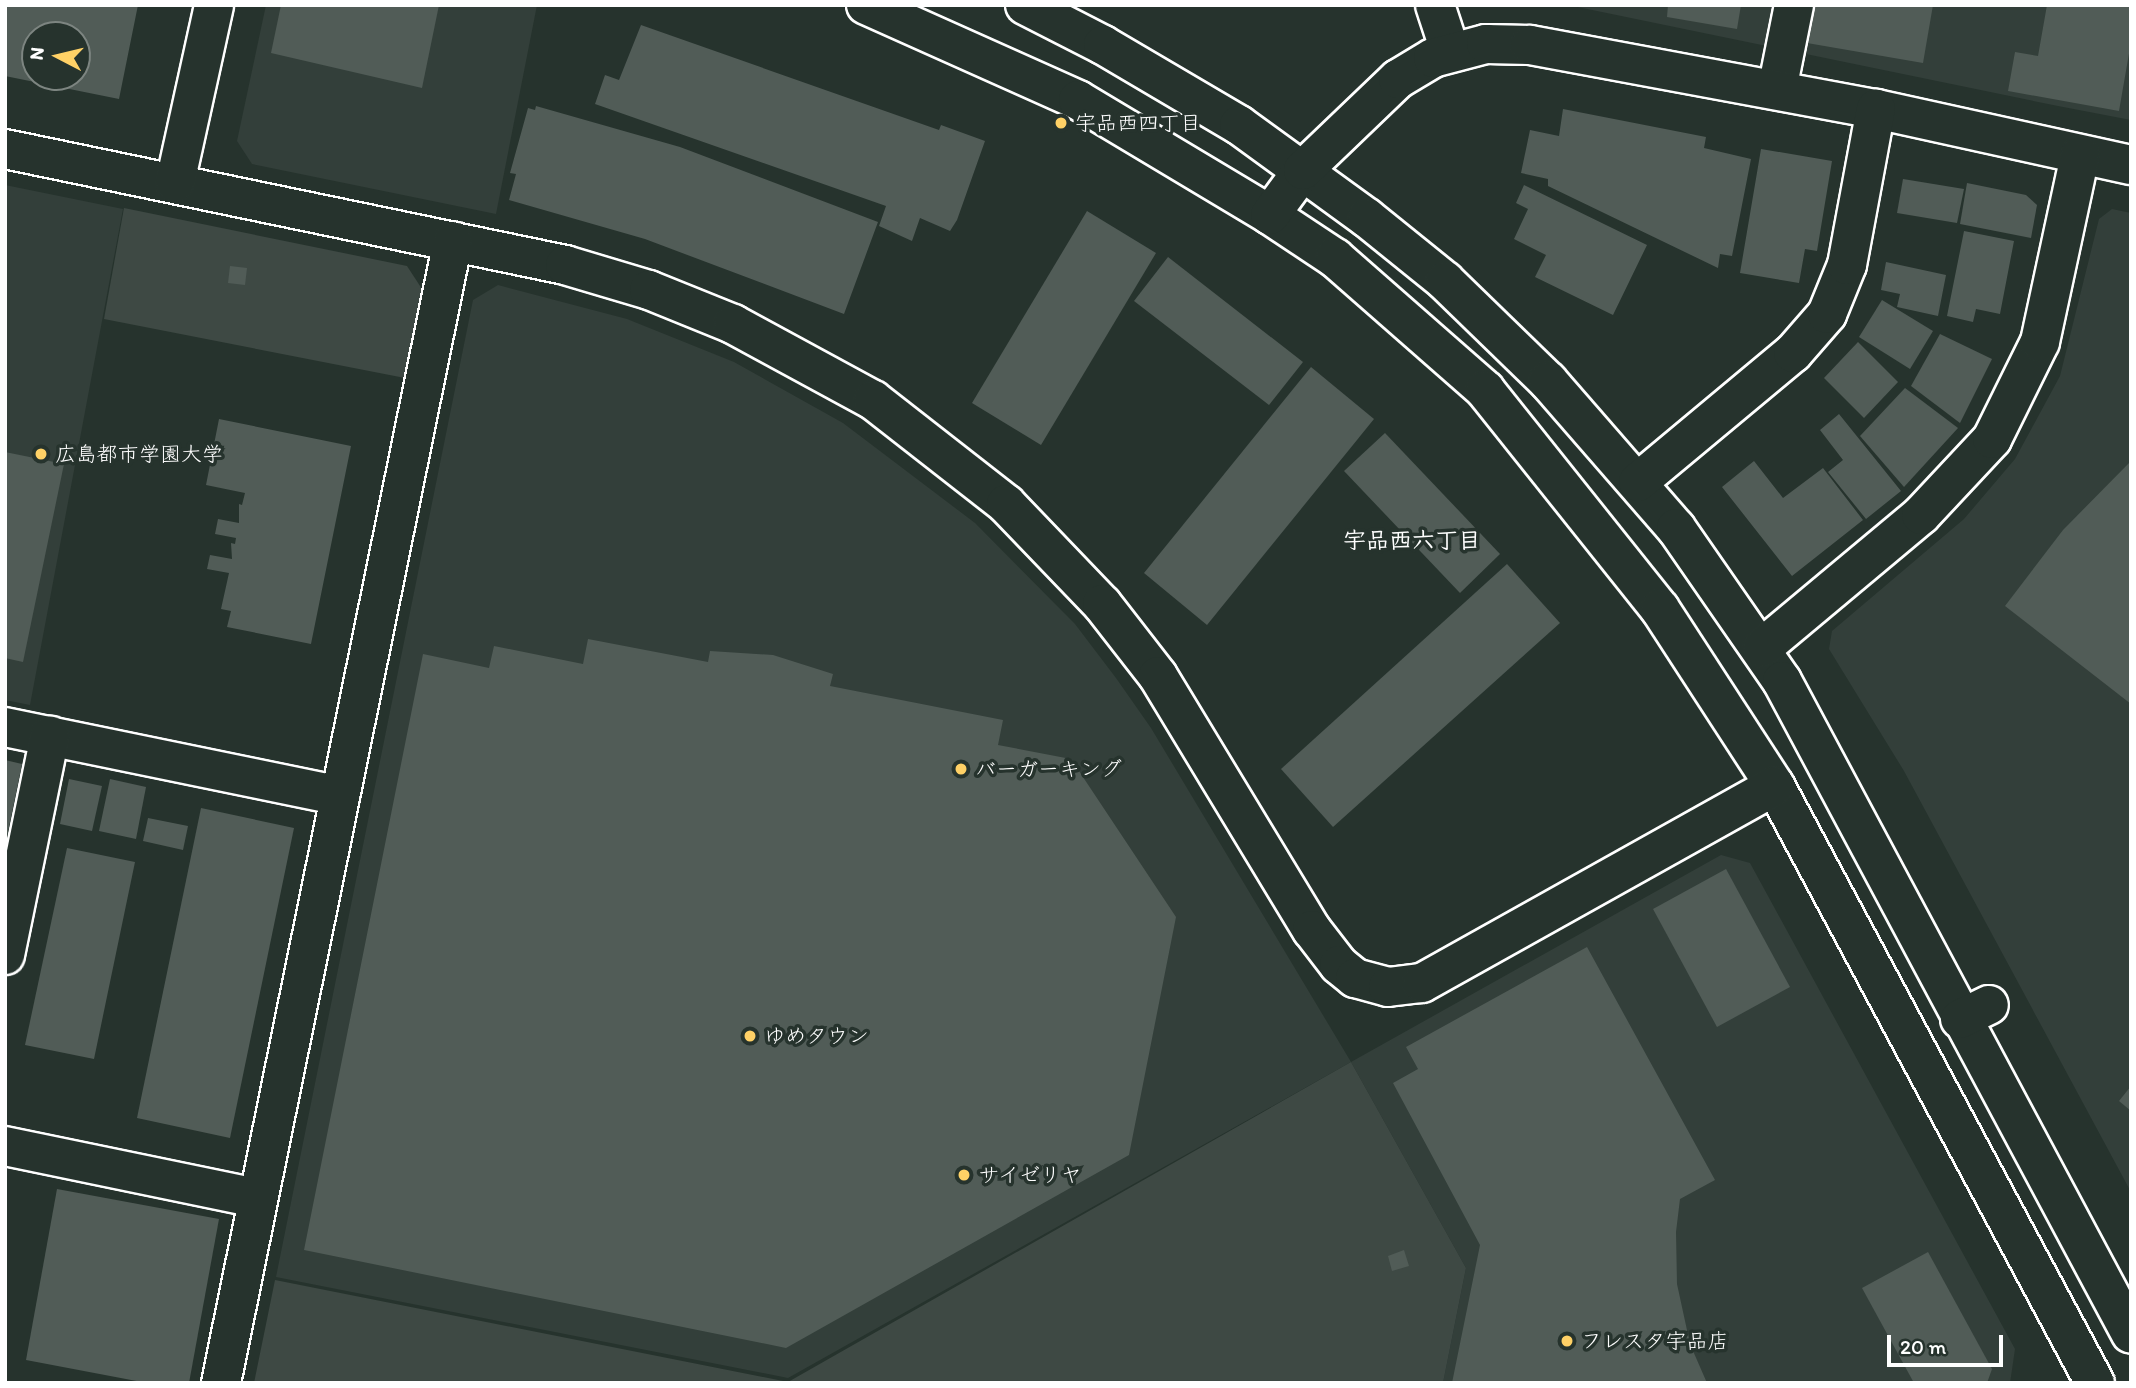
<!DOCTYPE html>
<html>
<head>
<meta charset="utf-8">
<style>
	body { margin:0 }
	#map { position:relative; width:2136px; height:1388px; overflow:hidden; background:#26332d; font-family:Itim,"Klee One",sans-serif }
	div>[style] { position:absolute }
	.built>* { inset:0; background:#333f3a }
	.green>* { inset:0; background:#3e4944 }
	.building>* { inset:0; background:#515c57 }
	.roads { filter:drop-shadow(2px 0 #fff) drop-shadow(-2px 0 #fff) drop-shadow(0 2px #fff) drop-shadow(0 -2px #fff) }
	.minor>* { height:38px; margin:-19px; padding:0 19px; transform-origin:19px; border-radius:19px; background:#26332d }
	.dots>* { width:19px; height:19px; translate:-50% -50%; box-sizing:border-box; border:4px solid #26332d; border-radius:50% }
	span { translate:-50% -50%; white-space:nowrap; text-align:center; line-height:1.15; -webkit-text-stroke:7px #26332d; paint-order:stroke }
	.poi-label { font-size:21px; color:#fff }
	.left { translate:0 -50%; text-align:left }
	.neighbourhood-label { font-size:23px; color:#fff; font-weight:700 }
	.frame { position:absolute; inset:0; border:7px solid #fff; pointer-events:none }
	.north { position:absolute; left:21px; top:21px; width:70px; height:70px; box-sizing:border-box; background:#26332d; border:2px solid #7d8581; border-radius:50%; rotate:277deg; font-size:19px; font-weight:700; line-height:28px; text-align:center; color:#fff }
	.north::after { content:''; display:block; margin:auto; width:24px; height:32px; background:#ffd166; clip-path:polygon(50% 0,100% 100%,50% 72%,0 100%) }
	.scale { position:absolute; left:1887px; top:1335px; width:116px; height:32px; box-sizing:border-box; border:4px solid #fff; border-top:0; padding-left:9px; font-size:21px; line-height:24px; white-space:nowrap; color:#fff; -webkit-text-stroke:5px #26332d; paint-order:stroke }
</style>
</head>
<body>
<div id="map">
	<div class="built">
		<div style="clip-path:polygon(266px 5px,537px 5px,496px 214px,252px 164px,237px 141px)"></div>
		<div style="clip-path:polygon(1568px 5px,2131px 5px,2131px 120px,2058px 106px)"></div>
		<div style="clip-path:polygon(5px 185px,123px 209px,30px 705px,5px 700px)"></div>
		<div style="clip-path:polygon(2112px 209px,2131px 213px,2131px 1192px,1904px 771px,1829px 649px,1832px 631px,1964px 519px,2015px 459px,2060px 376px,2099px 219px)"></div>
		<div style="clip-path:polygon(498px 285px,627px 319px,734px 362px,843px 423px,975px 523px,1075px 624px,1116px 678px,1151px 728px,1351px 1062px,1721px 855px,1750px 863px,2015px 1349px,2010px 1383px,1443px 1383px,1466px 1268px,1351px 1062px,788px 1378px,276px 1277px,473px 300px)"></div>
	</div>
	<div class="green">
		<div style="clip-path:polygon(124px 208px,407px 266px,422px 289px,405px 378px,104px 319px)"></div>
		<div style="clip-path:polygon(1351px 1062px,1466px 1268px,1443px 1383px,254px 1383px,275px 1280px,788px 1382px)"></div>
	</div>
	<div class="building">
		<div style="clip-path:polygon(evenodd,5px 5px,138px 5px,119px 99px,5px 76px,5px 5px,35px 35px,77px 35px,77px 77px,35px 77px,35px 35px)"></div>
		<div style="clip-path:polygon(281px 5px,439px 5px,422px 88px,271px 53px)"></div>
		<div style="clip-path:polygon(1668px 5px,1741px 5px,1737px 29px,1667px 17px)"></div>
		<div style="clip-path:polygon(1813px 5px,1933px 5px,1923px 63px,1807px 43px)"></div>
		<div style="clip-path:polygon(2047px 5px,2131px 5px,2131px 42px,2119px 111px,2008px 91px,2015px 52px,2038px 56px)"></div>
		<div style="clip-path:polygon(641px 25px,939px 130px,941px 125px,985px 141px,957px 220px,950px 231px,920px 218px,912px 241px,879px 226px,886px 206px,595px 104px,605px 75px,619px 80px)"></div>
		<div style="clip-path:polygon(536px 106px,680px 147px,878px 222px,844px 314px,645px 239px,509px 200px,516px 174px,510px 173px,528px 108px,535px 110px)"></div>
		<div style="clip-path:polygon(1563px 109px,1706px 137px,1704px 148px,1751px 159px,1732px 256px,1720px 254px,1718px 268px,1548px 186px,1548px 179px,1521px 173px,1530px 130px,1559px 136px)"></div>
		<div style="clip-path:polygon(1761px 149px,1832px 161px,1817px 251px,1805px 249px,1799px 283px,1740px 273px)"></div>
		<div style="clip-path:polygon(1903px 179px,1964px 189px,1957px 223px,1897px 213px)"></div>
		<div style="clip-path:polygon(1967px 183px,2026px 195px,2037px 205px,2031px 238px,1960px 224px)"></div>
		<div style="clip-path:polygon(1524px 185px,1647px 245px,1613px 315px,1535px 277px,1546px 255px,1514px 239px,1528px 209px,1516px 203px)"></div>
		<div style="clip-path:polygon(1087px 211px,1156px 253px,1041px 445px,972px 403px)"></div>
		<div style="clip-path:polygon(1964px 231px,2014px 241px,2000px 314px,1976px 309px,1973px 322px,1947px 316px)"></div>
		<div style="clip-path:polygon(1168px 257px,1303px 362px,1269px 405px,1134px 301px)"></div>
		<div style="clip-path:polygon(1886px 262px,1946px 275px,1938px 316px,1897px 307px,1900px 294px,1881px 290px)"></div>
		<div style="clip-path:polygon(230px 266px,247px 268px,245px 285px,228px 283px)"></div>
		<div style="clip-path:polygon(1882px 300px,1933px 331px,1910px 369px,1859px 337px)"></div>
		<div style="clip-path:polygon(1940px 334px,1992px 359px,1960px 423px,1911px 386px)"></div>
		<div style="clip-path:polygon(1858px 342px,1898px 382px,1864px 418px,1824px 378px)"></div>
		<div style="clip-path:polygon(1311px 367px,1374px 419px,1207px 625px,1144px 573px)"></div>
		<div style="clip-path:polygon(1905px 388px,1958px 428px,1904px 487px,1860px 436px)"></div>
		<div style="clip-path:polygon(1839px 414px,1901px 491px,1866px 519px,1828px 472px,1843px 460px,1820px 430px)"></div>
		<div style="clip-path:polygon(219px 419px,351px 446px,311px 644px,227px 627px,231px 611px,221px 609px,229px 573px,207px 569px,210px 555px,232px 559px,231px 543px,235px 544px,236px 538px,215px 534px,218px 519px,239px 523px,239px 504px,242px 505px,245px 493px,206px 485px)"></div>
		<div style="clip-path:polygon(1385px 433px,1500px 554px,1460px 593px,1344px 471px)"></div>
		<div style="clip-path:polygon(5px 452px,64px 464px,23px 662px,5px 658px)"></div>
		<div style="clip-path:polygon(1754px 461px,1783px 498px,1823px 468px,1863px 520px,1792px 576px,1722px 487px)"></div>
		<div style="clip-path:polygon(2131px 461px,2131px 704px,2005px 606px,2063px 530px)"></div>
		<div style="clip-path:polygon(1507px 564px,1560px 623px,1333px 827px,1281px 769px)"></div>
		<div style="clip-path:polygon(588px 639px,708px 662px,710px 651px,773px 655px,833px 674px,830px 686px,1003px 720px,998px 745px,1071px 759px,1176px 917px,1129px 1155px,786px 1348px,304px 1250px,423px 654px,489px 668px,494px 646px,583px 664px)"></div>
		<div style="clip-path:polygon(5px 760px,22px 764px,6px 841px,5px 840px)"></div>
		<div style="clip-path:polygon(69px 779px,102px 786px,92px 831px,60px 824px)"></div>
		<div style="clip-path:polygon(110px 779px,146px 787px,136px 839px,99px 831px)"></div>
		<div style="clip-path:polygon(201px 808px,294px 828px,230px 1138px,137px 1118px)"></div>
		<div style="clip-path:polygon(148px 818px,188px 826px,183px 850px,143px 841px)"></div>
		<div style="clip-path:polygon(67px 848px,135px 862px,94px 1059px,25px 1045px)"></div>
		<div style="clip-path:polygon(1726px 869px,1790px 987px,1717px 1027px,1653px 909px)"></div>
		<div style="clip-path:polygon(1587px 947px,1715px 1180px,1680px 1199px,1676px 1232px,1677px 1284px,1690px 1344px,1707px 1383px,1452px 1383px,1480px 1245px,1393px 1083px,1418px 1069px,1406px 1047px)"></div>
		<div style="clip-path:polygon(2131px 1086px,2131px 1111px,2119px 1101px)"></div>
		<div style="clip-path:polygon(57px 1189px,219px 1219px,189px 1383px,147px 1383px,26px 1360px)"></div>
		<div style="clip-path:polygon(1404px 1250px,1409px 1266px,1392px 1271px,1388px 1256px)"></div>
		<div style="clip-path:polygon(1928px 1252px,1992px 1369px,1987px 1383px,1914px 1383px,1862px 1288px)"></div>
	</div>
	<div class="roads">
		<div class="minor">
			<div style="left:866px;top:5px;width:232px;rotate:24.1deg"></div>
			<div style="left:1078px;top:100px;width:224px;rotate:30.9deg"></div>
			<div style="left:1270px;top:215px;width:78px;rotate:33.5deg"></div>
			<div style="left:1335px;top:258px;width:200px;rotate:41.3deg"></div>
			<div style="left:1485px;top:390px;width:280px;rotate:51.4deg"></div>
			<div style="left:1660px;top:609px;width:211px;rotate:57deg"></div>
			<div style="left:1775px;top:786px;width:677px;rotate:61.81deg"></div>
			<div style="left:1025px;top:5px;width:88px;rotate:27.1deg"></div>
			<div style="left:1103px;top:45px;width:158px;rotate:30.5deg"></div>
			<div style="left:1239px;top:125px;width:158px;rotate:36deg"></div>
			<div style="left:1367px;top:218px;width:100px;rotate:38.9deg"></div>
			<div style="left:1445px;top:281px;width:144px;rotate:44.2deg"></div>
			<div style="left:1548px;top:381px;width:195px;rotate:49deg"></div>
			<div style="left:1676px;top:528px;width:186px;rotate:55.3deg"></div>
			<div style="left:1782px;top:681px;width:740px;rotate:61.88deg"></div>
			<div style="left:1435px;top:5px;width:48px;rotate:71.9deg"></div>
			<div style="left:1777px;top:90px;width:87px;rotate:-78.7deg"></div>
			<div style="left:5px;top:149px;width:572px;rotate:11.7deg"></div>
			<div style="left:565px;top:265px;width:88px;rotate:16.6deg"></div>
			<div style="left:649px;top:290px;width:91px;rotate:22deg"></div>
			<div style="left:733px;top:324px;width:159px;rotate:28.5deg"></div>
			<div style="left:873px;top:400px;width:169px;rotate:38deg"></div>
			<div style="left:1006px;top:504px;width:139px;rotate:46.2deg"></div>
			<div style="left:1102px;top:604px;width:91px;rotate:52.1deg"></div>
			<div style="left:1158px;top:676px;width:297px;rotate:58.8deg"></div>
			<div style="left:1312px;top:930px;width:44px;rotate:52.4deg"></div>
			<div style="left:1339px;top:965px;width:21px;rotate:39deg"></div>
			<div style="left:1355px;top:978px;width:34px;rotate:15deg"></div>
			<div style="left:1388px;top:987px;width:34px;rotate:-7deg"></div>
			<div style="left:1422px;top:983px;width:404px;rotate:-29.2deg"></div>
			<div style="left:175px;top:183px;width:182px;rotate:-77.6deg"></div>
			<div style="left:1270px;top:215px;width:56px;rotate:-53.7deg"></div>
			<div style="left:1303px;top:170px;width:132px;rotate:-43.8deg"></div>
			<div style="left:1398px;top:79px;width:41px;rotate:-31deg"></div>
			<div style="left:1433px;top:58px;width:55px;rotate:-14.8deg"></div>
			<div style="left:1486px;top:44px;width:44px;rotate:1.3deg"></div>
			<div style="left:1530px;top:45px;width:352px;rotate:10.5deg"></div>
			<div style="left:1876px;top:109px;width:261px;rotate:12.4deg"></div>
			<div style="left:1638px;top:482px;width:202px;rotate:-39.8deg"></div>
			<div style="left:1793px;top:353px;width:52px;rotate:-48.9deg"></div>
			<div style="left:1827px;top:314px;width:53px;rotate:-67.8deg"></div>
			<div style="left:1847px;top:265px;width:159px;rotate:-79.5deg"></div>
			<div style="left:1762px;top:648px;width:207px;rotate:-39.9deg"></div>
			<div style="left:1921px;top:515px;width:104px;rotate:-46.9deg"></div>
			<div style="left:1992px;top:439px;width:108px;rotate:-63.7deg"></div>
			<div style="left:2040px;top:342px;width:191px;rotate:-77.9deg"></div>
			<div style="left:5px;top:727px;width:342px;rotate:11.6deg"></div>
			<div style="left:5px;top:955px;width:224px;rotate:-78.4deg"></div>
			<div style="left:1960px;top:1019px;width:32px;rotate:-26deg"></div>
			<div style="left:5px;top:1146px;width:257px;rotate:11.7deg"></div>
			<div style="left:221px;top:1383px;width:1165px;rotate:-78.52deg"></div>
		</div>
	</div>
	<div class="dots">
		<div style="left:1061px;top:123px;background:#ffd166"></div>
		<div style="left:41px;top:454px;background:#ffd166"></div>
		<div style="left:961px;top:769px;background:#ffd166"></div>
		<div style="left:750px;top:1036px;background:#ffd166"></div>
		<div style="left:964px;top:1175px;background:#ffd166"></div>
		<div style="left:1567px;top:1341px;background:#ffd166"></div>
	</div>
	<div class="poi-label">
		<span class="left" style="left:1075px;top:123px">宇品西四丁目</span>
		<span class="left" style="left:55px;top:454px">広島都市学園大学</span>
		<span class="left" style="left:975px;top:769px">バーガーキング</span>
		<span class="left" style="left:764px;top:1036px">ゆめタウン</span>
		<span class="left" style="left:978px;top:1175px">サイゼリヤ</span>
		<span class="left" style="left:1581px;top:1341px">フレスタ宇品店</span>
	</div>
	<div class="neighbourhood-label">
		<span style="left:1412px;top:540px">宇品西六丁目</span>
	</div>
	<div class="frame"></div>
	<div class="north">N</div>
	<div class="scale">20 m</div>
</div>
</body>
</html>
